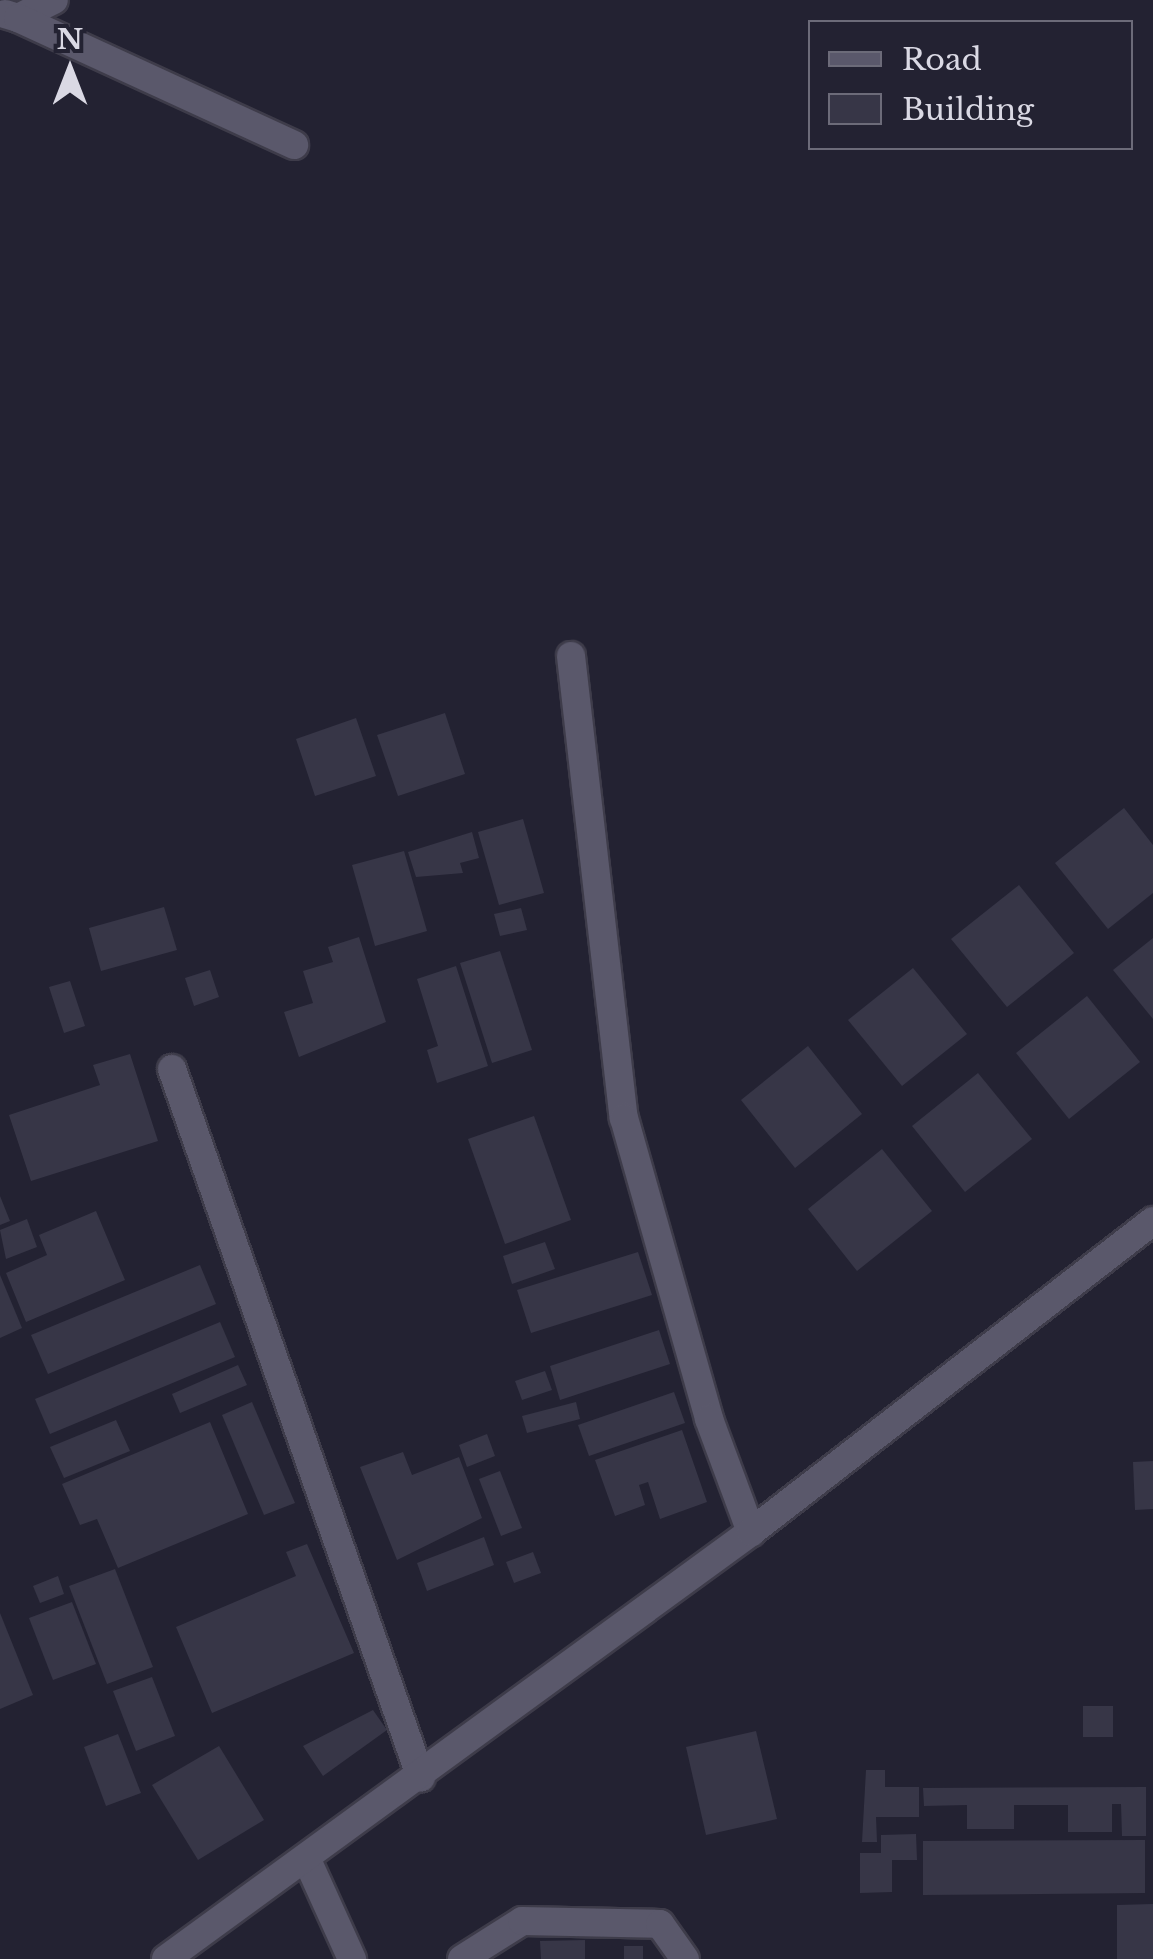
<!DOCTYPE html>
<html>
<head>
<meta charset="utf-8">
<style>
	body { margin:0 }
	#map { position:relative; width:1153px; height:1959px; overflow:hidden; background:#232232; font-family:"Libre Baskerville",serif }
	div>[style] { position:absolute }
	.building>* { inset:0; background:#373647 }
	.roads { filter:drop-shadow(2px 0 #3e3c4a) drop-shadow(-2px 0 #3e3c4a) drop-shadow(0 2px #3e3c4a) drop-shadow(0 -2px #3e3c4a) }
	.minor>* { height:28px; margin:-14px; padding:0 14px; transform-origin:14px; border-radius:14px; background:#5a586b }
	span { translate:-50% -50%; white-space:nowrap; text-align:center; line-height:1.15; -webkit-text-stroke:8px #232232; paint-order:stroke }
	.legend { position:absolute; left:808px; top:20px; width:325px; height:130px; box-sizing:border-box; background:#232232; border:2px solid #6c6b79; margin:0; padding:12px 18px; list-style:none; font-size:30px; color:#dad9e4 }
	.legend li { display:flex; align-items:center; gap:20px; height:50px }
	.legend b { width:50px; border:2px solid #6c6b79 }
	.north { position:absolute; left:20px; top:20px; width:100px; height:100px; -webkit-text-stroke:8px #232232; paint-order:stroke; rotate:0deg; font-size:28px; font-weight:700; line-height:40px; text-align:center; color:#dad9e4 }
	.north::after { content:''; display:block; margin:auto; width:35px; height:45px; background:#dad9e4; clip-path:polygon(50% 0,100% 100%,50% 72%,0 100%) }
</style>
</head>
<body>
<div id="map">
	<div class="building">
		<div style="clip-path:polygon(445px 713px,465px 774px,398px 796px,377px 735px)"></div>
		<div style="clip-path:polygon(356px 718px,376px 776px,315px 796px,296px 739px)"></div>
		<div style="clip-path:polygon(1124px 808px,1153px 845px,1153px 893px,1108px 929px,1055px 863px)"></div>
		<div style="clip-path:polygon(523px 819px,544px 893px,499px 905px,478px 832px)"></div>
		<div style="clip-path:polygon(472px 832px,479px 858px,460px 863px,463px 873px,416px 877px,408px 852px)"></div>
		<div style="clip-path:polygon(404px 851px,427px 931px,375px 946px,352px 865px)"></div>
		<div style="clip-path:polygon(1019px 885px,1074px 953px,1007px 1007px,951px 939px)"></div>
		<div style="clip-path:polygon(164px 907px,177px 950px,101px 971px,89px 928px)"></div>
		<div style="clip-path:polygon(521px 908px,527px 930px,500px 936px,494px 914px)"></div>
		<div style="clip-path:polygon(359px 937px,386px 1022px,299px 1057px,284px 1012px,313px 1003px,303px 971px,333px 962px,328px 947px)"></div>
		<div style="clip-path:polygon(1153px 938px,1153px 1019px,1113px 970px)"></div>
		<div style="clip-path:polygon(500px 951px,532px 1050px,492px 1063px,460px 963px)"></div>
		<div style="clip-path:polygon(456px 966px,488px 1066px,437px 1083px,427px 1050px,438px 1046px,417px 979px)"></div>
		<div style="clip-path:polygon(913px 968px,967px 1034px,902px 1086px,848px 1020px)"></div>
		<div style="clip-path:polygon(210px 970px,219px 997px,194px 1006px,185px 978px)"></div>
		<div style="clip-path:polygon(70px 981px,85px 1026px,64px 1033px,49px 987px)"></div>
		<div style="clip-path:polygon(1087px 996px,1140px 1062px,1069px 1119px,1016px 1053px)"></div>
		<div style="clip-path:polygon(808px 1046px,862px 1114px,795px 1168px,741px 1100px)"></div>
		<div style="clip-path:polygon(130px 1054px,158px 1141px,31px 1181px,9px 1115px,100px 1085px,93px 1065px)"></div>
		<div style="clip-path:polygon(978px 1073px,1032px 1139px,965px 1192px,912px 1126px)"></div>
		<div style="clip-path:polygon(534px 1116px,571px 1220px,505px 1244px,468px 1139px)"></div>
		<div style="clip-path:polygon(882px 1149px,932px 1211px,857px 1271px,808px 1209px)"></div>
		<div style="clip-path:polygon(0 1196px,10px 1221px,0 1225px)"></div>
		<div style="clip-path:polygon(96px 1211px,125px 1280px,26px 1322px,6px 1273px,47px 1255px,39px 1235px)"></div>
		<div style="clip-path:polygon(27px 1219px,37px 1247px,6px 1259px,0 1230px)"></div>
		<div style="clip-path:polygon(545px 1242px,555px 1269px,512px 1284px,503px 1256px)"></div>
		<div style="clip-path:polygon(638px 1252px,652px 1295px,531px 1333px,517px 1290px)"></div>
		<div style="clip-path:polygon(200px 1265px,216px 1304px,48px 1374px,31px 1335px)"></div>
		<div style="clip-path:polygon(0 1275px,22px 1328px,0 1338px)"></div>
		<div style="clip-path:polygon(220px 1322px,235px 1357px,50px 1434px,35px 1399px)"></div>
		<div style="clip-path:polygon(659px 1330px,670px 1364px,560px 1400px,550px 1366px)"></div>
		<div style="clip-path:polygon(238px 1365px,247px 1385px,180px 1413px,172px 1394px)"></div>
		<div style="clip-path:polygon(545px 1371px,552px 1390px,522px 1400px,515px 1381px)"></div>
		<div style="clip-path:polygon(674px 1392px,685px 1423px,589px 1456px,578px 1425px)"></div>
		<div style="clip-path:polygon(252px 1402px,295px 1503px,264px 1515px,222px 1415px)"></div>
		<div style="clip-path:polygon(576px 1402px,580px 1419px,527px 1433px,522px 1416px)"></div>
		<div style="clip-path:polygon(116px 1420px,130px 1451px,64px 1478px,50px 1447px)"></div>
		<div style="clip-path:polygon(210px 1422px,248px 1514px,118px 1568px,97px 1519px,80px 1525px,62px 1484px)"></div>
		<div style="clip-path:polygon(682px 1430px,707px 1502px,660px 1519px,648px 1482px,639px 1485px,645px 1505px,615px 1516px,595px 1460px)"></div>
		<div style="clip-path:polygon(487px 1434px,495px 1456px,467px 1467px,459px 1445px)"></div>
		<div style="clip-path:polygon(403px 1452px,412px 1475px,459px 1457px,482px 1518px,397px 1560px,360px 1467px)"></div>
		<div style="clip-path:polygon(1153px 1461px,1153px 1509px,1135px 1510px,1133px 1462px)"></div>
		<div style="clip-path:polygon(500px 1471px,522px 1528px,501px 1536px,479px 1479px)"></div>
		<div style="clip-path:polygon(484px 1537px,494px 1565px,427px 1591px,417px 1563px)"></div>
		<div style="clip-path:polygon(307px 1544px,354px 1653px,212px 1713px,176px 1627px,296px 1576px,286px 1552px)"></div>
		<div style="clip-path:polygon(533px 1552px,541px 1573px,514px 1583px,506px 1562px)"></div>
		<div style="clip-path:polygon(115px 1569px,153px 1667px,107px 1684px,69px 1586px)"></div>
		<div style="clip-path:polygon(58px 1576px,64px 1594px,40px 1603px,33px 1586px)"></div>
		<div style="clip-path:polygon(72px 1602px,96px 1664px,53px 1680px,29px 1618px)"></div>
		<div style="clip-path:polygon(0 1613px,33px 1695px,0 1709px)"></div>
		<div style="clip-path:polygon(152px 1677px,175px 1736px,136px 1751px,113px 1691px)"></div>
		<div style="clip-path:polygon(1083px 1706px,1113px 1706px,1113px 1737px,1083px 1737px)"></div>
		<div style="clip-path:polygon(373px 1710px,387px 1730px,323px 1776px,303px 1746px)"></div>
		<div style="clip-path:polygon(756px 1731px,777px 1819px,706px 1835px,686px 1747px)"></div>
		<div style="clip-path:polygon(118px 1734px,141px 1793px,106px 1806px,84px 1747px)"></div>
		<div style="clip-path:polygon(219px 1746px,264px 1820px,198px 1860px,152px 1785px)"></div>
		<div style="clip-path:polygon(866px 1770px,885px 1770px,885px 1787px,919px 1787px,919px 1817px,876px 1817px,877px 1842px,862px 1842px)"></div>
		<div style="clip-path:polygon(1146px 1787px,1146px 1836px,1122px 1836px,1121px 1804px,1112px 1804px,1112px 1832px,1068px 1832px,1068px 1805px,1014px 1805px,1014px 1829px,967px 1829px,967px 1805px,924px 1806px,923px 1788px)"></div>
		<div style="clip-path:polygon(916px 1834px,917px 1860px,892px 1860px,892px 1892px,860px 1893px,860px 1853px,881px 1853px,881px 1835px)"></div>
		<div style="clip-path:polygon(1145px 1840px,1145px 1893px,923px 1895px,923px 1841px)"></div>
		<div style="clip-path:polygon(1153px 1904px,1153px 1959px,1117px 1959px,1117px 1905px)"></div>
		<div style="clip-path:polygon(585px 1940px,585px 1959px,541px 1959px,540px 1941px)"></div>
		<div style="clip-path:polygon(624px 1946px,643px 1946px,643px 1959px,624px 1959px)"></div>
	</div>
	<div class="roads">
		<div class="minor">
			<div style="left:5px;top:14px;width:14px;rotate:17deg"></div>
			<div style="left:18px;top:18px;width:40px;rotate:-26.6deg"></div>
			<div style="left:18px;top:18px;width:304px;rotate:24.7deg"></div>
			<div style="left:571px;top:656px;width:465px;rotate:83.5deg"></div>
			<div style="left:624px;top:1118px;width:313px;rotate:74.2deg"></div>
			<div style="left:709px;top:1419px;width:121px;rotate:69.6deg"></div>
			<div style="left:172px;top:1069px;width:751px;rotate:70.65deg"></div>
			<div style="left:308px;top:1862px;width:107px;rotate:65.6deg"></div>
			<div style="left:166px;top:1959px;width:724px;rotate:-36.13deg"></div>
			<div style="left:751px;top:1532px;width:508px;rotate:-37.73deg"></div>
			<div style="left:462px;top:1959px;width:71px;rotate:-32.3deg"></div>
			<div style="left:522px;top:1921px;width:138px;rotate:1.2deg"></div>
			<div style="left:660px;top:1924px;width:43px;rotate:54.5deg"></div>
		</div>
	</div>
	<ul class="legend">
	<li><b style="height:12px;background:#5a586b"></b>Road</li>
	<li><b style="height:28px;background:#373647"></b>Building</li>
	</ul>
	<div class="north">N</div>
</div>
</body>
</html>
